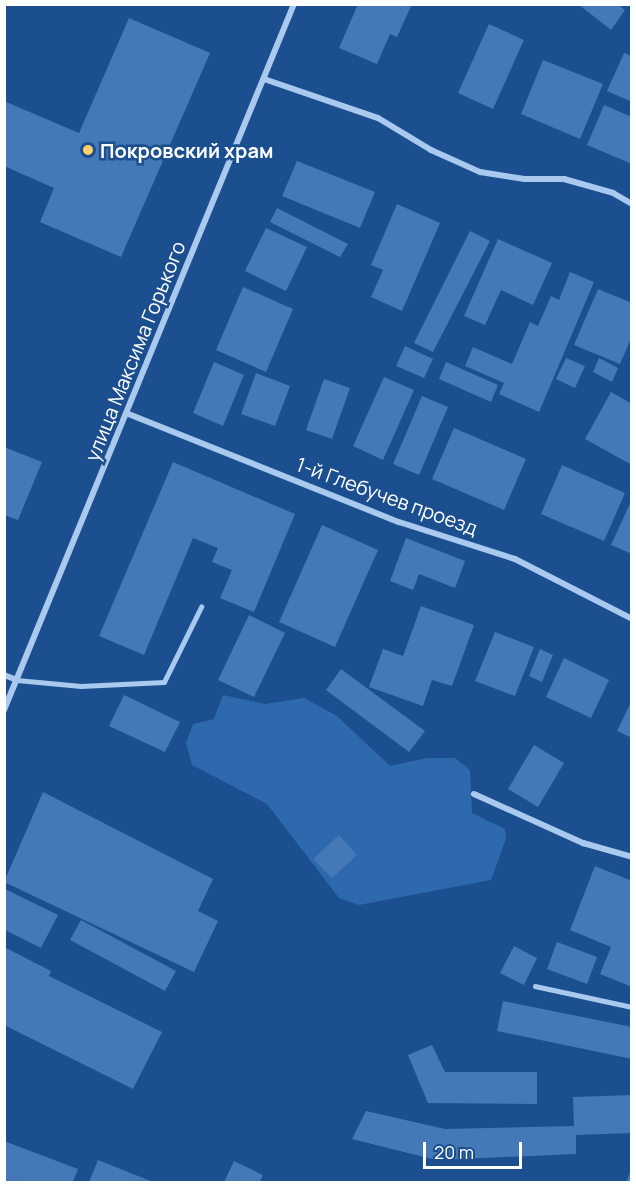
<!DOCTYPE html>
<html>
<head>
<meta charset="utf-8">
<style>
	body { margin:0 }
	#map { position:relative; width:636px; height:1187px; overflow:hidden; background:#1b4f8f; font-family:Manrope,sans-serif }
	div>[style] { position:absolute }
	.green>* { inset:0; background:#2e69ad }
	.building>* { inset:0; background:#4478b7 }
	.service>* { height:4.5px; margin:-2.25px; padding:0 2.25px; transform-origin:2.25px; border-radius:2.25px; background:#a9c9ee }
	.minor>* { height:6px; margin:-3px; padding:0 3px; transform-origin:3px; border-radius:3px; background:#a9c9ee }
	.dots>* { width:16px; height:16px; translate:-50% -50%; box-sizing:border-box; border:3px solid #1b4f8f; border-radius:50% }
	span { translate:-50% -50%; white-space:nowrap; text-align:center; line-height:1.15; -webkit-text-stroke:5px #1b4f8f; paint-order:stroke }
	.poi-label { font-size:20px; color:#fff; font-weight:700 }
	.left { translate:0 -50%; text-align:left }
	.street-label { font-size:20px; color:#fff }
	.frame { position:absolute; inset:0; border:6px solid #fff; pointer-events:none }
	.scale { position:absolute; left:423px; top:1142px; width:99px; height:27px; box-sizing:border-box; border:3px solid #fff; border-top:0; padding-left:8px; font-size:18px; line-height:21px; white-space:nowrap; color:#fff; -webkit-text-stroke:4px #1b4f8f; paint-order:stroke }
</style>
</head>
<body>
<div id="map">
	<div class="green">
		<div style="clip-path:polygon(223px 695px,265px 704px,304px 698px,337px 716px,390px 766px,427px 758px,455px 758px,470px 770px,472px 813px,505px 829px,506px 839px,491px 880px,359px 905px,339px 898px,267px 804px,192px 765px,186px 743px,193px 724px,214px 719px)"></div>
	</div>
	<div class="building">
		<div style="clip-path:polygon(358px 4px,412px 4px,397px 37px,390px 34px,377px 64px,339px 48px)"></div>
		<div style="clip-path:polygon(578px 4px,617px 4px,625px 10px,611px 30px)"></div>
		<div style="clip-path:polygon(129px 18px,210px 53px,121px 257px,40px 222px,54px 188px,4px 166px,4px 101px,79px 133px)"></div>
		<div style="clip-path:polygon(489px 24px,524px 40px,493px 109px,458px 93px)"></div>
		<div style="clip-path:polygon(624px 53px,632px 56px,632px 102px,607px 91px)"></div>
		<div style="clip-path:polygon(543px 60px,603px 84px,580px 139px,521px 114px)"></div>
		<div style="clip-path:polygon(604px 105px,632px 117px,632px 164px,587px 145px)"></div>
		<div style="clip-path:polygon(297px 161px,375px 192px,360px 228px,282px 196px)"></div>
		<div style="clip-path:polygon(397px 204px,440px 223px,402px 311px,371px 297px,383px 270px,371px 265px)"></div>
		<div style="clip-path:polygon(277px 208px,348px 244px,340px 257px,270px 222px)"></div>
		<div style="clip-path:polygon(266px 228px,307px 247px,286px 291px,245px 271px)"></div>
		<div style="clip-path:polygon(470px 231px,490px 241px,433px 352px,414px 343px)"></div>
		<div style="clip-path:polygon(498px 239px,552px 263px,533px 305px,501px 290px,485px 325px,464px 316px)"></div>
		<div style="clip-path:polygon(570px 272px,594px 282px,539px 412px,499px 394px,504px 383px,465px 366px,473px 347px,512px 364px,530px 322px,538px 326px,551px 296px,559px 300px)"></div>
		<div style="clip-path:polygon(243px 287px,293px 309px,266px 372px,216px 350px)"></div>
		<div style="clip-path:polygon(598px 289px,632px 303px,632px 336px,620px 364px,574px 345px)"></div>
		<div style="clip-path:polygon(405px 346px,433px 359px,424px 378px,396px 366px)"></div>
		<div style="clip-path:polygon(566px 358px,585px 366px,575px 388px,556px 379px)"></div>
		<div style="clip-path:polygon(599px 358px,618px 368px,612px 382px,593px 372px)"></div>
		<div style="clip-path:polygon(214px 362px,244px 375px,223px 426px,193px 413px)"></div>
		<div style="clip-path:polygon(446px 362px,498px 385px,491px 402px,439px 379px)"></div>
		<div style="clip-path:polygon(256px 373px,290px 386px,275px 426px,241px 414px)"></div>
		<div style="clip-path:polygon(384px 377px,414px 390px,383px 460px,353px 446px)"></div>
		<div style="clip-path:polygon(324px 379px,350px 388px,332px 439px,306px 430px)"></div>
		<div style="clip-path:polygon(611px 392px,632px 404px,632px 465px,585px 439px)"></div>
		<div style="clip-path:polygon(422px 396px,448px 407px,419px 475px,393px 464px)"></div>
		<div style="clip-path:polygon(454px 428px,526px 459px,504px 510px,432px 479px)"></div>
		<div style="clip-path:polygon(4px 447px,42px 462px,18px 520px,4px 515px)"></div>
		<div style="clip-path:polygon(173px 462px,295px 514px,254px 612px,220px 598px,232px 570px,212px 562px,218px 548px,193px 538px,144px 655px,99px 636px)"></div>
		<div style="clip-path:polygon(562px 465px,625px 493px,604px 541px,541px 514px)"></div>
		<div style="clip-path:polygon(632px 499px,632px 554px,611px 545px)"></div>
		<div style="clip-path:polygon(322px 525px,378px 550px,335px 647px,279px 622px)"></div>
		<div style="clip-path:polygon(406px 538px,465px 561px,455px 588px,419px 574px,413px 590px,390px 581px)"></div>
		<div style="clip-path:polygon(421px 606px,474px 625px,452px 686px,432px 680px,423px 706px,369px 687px,383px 649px,403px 656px)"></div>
		<div style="clip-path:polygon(249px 615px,285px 633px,254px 697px,218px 680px)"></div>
		<div style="clip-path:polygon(495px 632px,534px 647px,515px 696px,475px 681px)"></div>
		<div style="clip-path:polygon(540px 649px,553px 655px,542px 682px,529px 676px)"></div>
		<div style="clip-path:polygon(564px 658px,609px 680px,591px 718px,546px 697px)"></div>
		<div style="clip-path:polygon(341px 669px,425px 731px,409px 752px,326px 690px)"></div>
		<div style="clip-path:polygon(124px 695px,180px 722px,165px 752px,109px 726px)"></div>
		<div style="clip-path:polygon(632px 700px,632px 738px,617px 731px)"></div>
		<div style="clip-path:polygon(534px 745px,564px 763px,538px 807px,508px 789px)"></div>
		<div style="clip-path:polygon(43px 792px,213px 879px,198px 911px,218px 921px,194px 972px,4px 882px)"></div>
		<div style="clip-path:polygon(339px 835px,357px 855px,332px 878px,313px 859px)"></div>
		<div style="clip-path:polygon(595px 866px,632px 881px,632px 987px,600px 974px,611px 947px,570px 930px)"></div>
		<div style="clip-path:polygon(5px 889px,58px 915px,41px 948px,5px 930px)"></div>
		<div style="clip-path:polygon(81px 920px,176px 971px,165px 991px,70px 940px)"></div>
		<div style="clip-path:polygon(557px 942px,597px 957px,587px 984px,547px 969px)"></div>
		<div style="clip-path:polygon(514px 946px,537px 958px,524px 985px,500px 973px)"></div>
		<div style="clip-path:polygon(4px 947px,51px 971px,49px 976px,162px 1032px,133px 1089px,4px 1025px)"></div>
		<div style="clip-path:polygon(503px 1001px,632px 1027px,632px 1059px,497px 1031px)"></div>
		<div style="clip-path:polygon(432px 1045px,445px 1072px,537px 1072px,537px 1104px,428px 1103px,408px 1055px)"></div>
		<div style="clip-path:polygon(632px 1095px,632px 1133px,576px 1135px,576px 1154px,436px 1160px,352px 1139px,366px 1111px,445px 1129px,574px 1126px,573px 1097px)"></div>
		<div style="clip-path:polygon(4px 1141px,78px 1169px,73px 1182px,4px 1182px)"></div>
		<div style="clip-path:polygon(98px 1160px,153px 1182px,89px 1182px)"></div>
		<div style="clip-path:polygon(234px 1161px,263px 1175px,260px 1182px,224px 1182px)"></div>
		<div style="clip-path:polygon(631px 1170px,632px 1182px,626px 1182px)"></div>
	</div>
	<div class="service">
		<div style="left:17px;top:680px;width:64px;rotate:5.4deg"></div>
		<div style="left:81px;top:686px;width:83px;rotate:-2.8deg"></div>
		<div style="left:164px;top:682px;width:84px;rotate:-63.7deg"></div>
		<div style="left:535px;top:986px;width:99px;rotate:12.2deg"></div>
	</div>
	<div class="minor">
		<div style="left:264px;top:79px;width:120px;rotate:18.9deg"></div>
		<div style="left:378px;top:118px;width:62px;rotate:31.1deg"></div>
		<div style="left:431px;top:150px;width:54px;rotate:24.2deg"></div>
		<div style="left:480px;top:172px;width:45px;rotate:9deg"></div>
		<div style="left:524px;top:179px;width:40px"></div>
		<div style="left:564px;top:179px;width:51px;rotate:15.9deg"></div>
		<div style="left:613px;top:193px;width:22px;rotate:30deg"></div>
		<div style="left:126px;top:413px;width:294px;rotate:21.8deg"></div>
		<div style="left:399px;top:522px;width:122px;rotate:17.7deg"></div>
		<div style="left:515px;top:559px;width:131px;rotate:27.1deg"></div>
		<div style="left:4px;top:675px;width:14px;rotate:21deg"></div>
		<div style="left:4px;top:710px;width:763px;rotate:-67.67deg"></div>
		<div style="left:474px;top:794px;width:120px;rotate:24.2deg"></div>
		<div style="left:583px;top:843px;width:51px;rotate:15.9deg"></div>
	</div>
	<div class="dots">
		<div style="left:88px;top:150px;background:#ffd166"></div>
	</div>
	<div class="poi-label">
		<span class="left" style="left:100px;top:150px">Покровский храм</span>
	</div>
	<div class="street-label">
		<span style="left:135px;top:351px;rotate:-68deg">улица Максима Горького</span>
		<span style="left:387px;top:496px;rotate:20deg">1-й Глебучев проезд</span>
	</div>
	<div class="frame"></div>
	<div class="scale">20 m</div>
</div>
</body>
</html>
